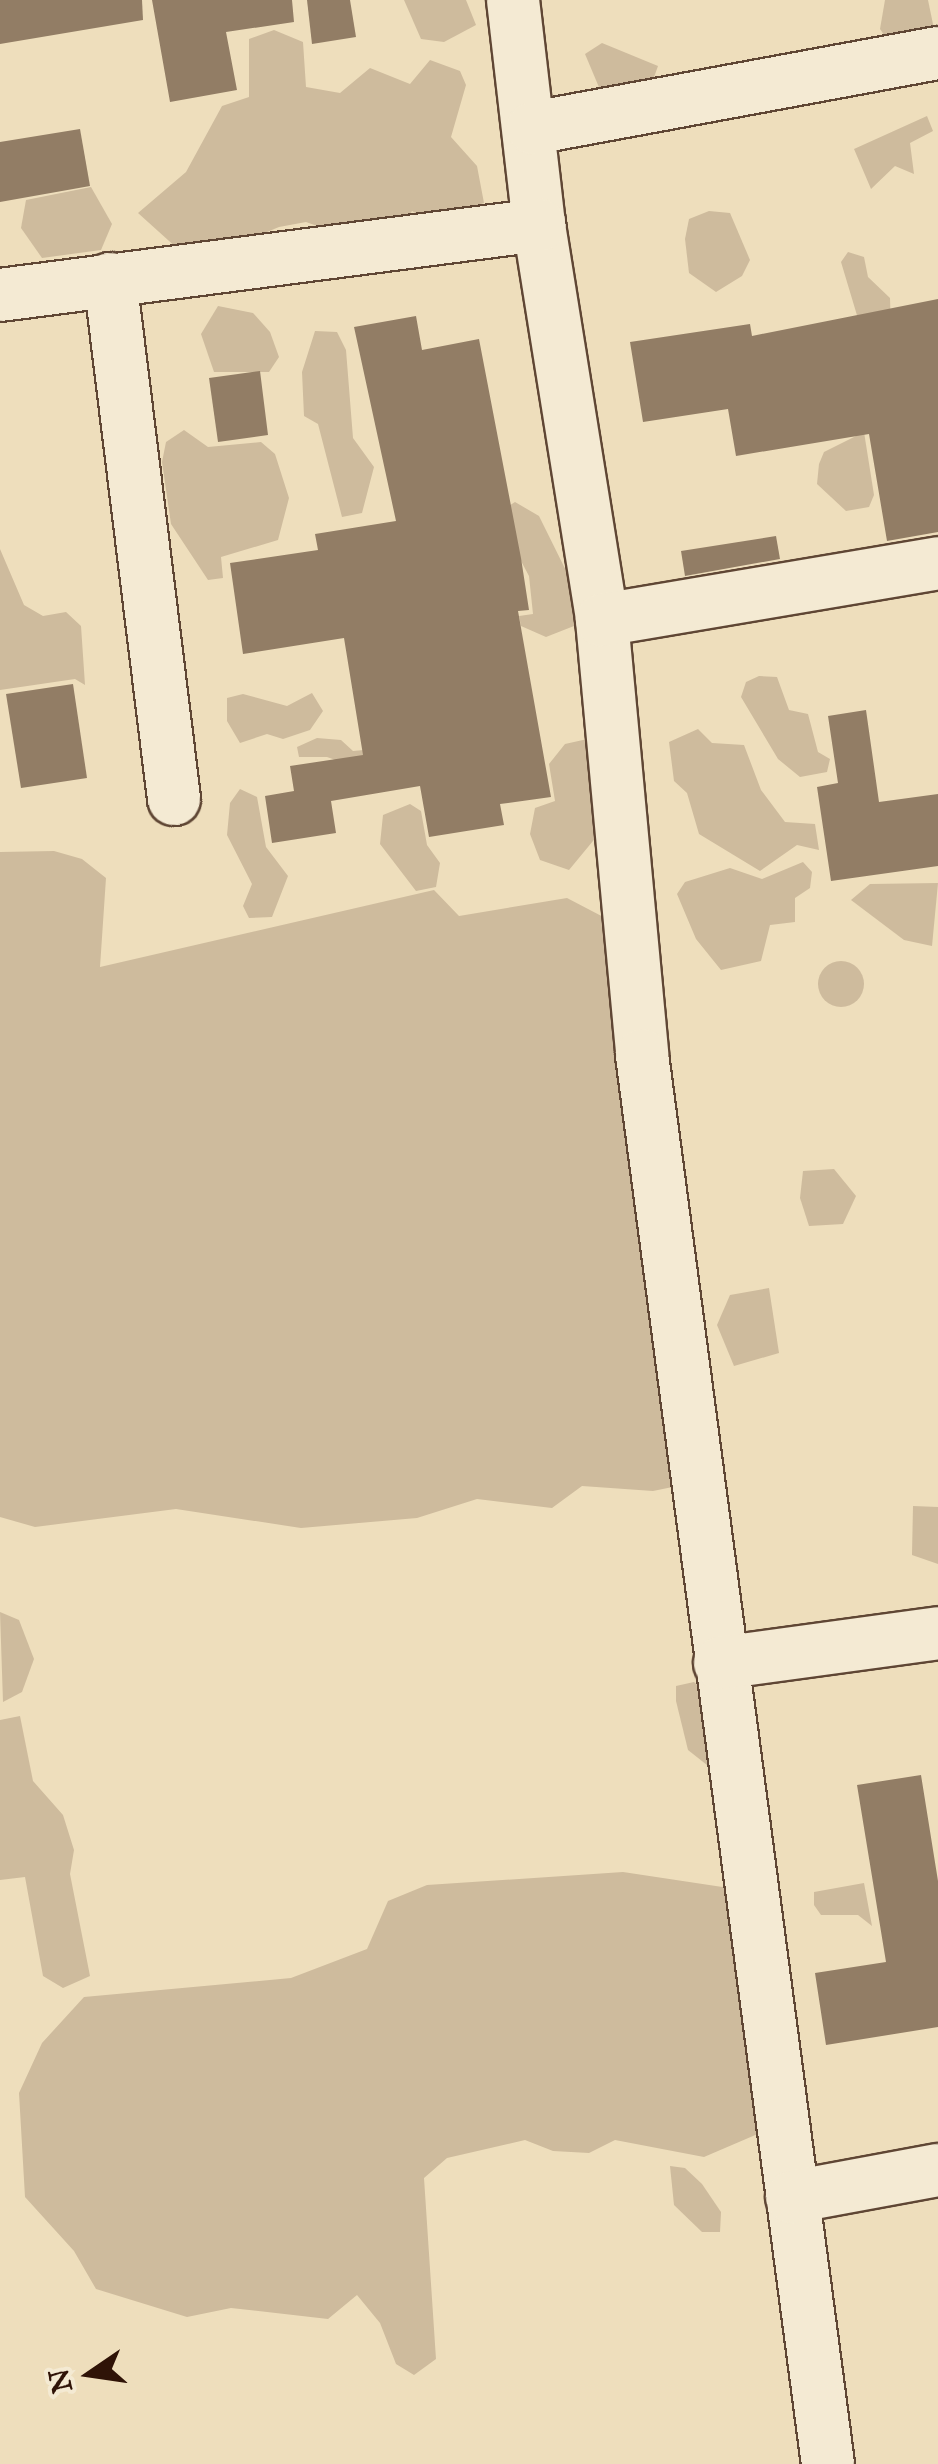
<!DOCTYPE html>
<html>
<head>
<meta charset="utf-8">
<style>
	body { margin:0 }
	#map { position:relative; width:938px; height:2464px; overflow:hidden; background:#eedebc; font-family:"IM FELL Great Primer",serif }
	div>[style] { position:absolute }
	.green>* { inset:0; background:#cebb9d }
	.round { border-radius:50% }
	.building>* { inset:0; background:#927d65 }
	.roads { filter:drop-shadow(2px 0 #5f4634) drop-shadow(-2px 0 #5f4634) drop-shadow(0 2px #5f4634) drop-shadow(0 -2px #5f4634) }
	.street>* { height:52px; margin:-26px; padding:0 26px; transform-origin:26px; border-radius:26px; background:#f4ead3 }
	span { translate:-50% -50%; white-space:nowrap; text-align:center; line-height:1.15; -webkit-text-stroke:8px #f4ead3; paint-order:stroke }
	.north { position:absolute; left:40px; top:2324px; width:100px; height:100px; -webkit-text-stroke:8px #f4ead3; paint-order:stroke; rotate:257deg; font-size:28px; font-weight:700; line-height:40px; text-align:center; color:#2f1307 }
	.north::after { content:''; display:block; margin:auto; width:35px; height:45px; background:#2f1307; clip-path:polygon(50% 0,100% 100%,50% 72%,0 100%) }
</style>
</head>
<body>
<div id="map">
	<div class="green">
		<div style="clip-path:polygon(404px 0,466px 0,476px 25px,444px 42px,421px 39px)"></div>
		<div style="clip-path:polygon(885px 0,928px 0,934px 29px,893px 48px,880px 29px)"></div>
		<div style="clip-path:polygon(274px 30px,303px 42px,306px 87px,340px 93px,370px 68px,410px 84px,430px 60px,460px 71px,466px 85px,451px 137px,477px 166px,484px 203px,429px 221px,412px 211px,379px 263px,337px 233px,306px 222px,279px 227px,255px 237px,219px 286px,138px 213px,186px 172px,222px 106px,249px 97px,249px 39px)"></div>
		<div style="clip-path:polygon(602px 43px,658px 66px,653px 80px,601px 92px,585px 54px)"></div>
		<div style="clip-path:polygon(927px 116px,933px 131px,910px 143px,914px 174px,895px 166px,871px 189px,854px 149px)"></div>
		<div style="clip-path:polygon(91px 187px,112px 224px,101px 250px,42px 258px,21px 228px,26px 200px)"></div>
		<div style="clip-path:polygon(709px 211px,730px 213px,750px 260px,742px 276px,716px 292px,689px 273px,685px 239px,689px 219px)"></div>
		<div style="clip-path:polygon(848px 252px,864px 257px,868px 277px,890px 298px,891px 331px,859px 322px,841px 262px)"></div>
		<div style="clip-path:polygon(218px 306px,253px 313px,270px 332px,279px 357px,269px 372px,214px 372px,201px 334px)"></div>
		<div style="clip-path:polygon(315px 331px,337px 332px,346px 350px,353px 438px,374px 467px,362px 513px,342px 517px,318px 424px,304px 416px,302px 372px)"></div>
		<div style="clip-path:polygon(184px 430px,208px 447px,261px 442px,275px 454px,289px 498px,278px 540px,221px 557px,223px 578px,208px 580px,171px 524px,162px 462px,166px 442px)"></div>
		<div style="clip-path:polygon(864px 432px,874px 495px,869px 507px,846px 511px,817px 484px,819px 464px,824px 452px)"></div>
		<div style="clip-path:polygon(515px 502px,539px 516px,583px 605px,574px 626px,546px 637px,521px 626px,519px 616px,533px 614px,529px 576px,496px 514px)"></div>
		<div style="clip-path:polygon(0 549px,24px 605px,43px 616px,66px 612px,81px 626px,85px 685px,75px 679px,0 690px)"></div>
		<div style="clip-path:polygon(759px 676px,777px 677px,789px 710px,808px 714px,818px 752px,830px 759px,827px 772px,800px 777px,778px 759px,741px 697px,746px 682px)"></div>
		<div style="clip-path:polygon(312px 693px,323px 711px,310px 730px,283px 739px,267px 734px,240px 743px,227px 721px,227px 698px,243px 694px,287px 706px)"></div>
		<div style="clip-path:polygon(698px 729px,712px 743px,744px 745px,761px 790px,785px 822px,815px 824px,819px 850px,797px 845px,760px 871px,699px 834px,687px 793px,674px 781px,669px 742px)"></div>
		<div style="clip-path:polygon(317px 738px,341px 740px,353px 751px,375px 749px,384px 777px,327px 757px,299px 757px,297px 747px)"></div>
		<div style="clip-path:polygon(592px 738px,607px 824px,569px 870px,540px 860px,530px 834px,535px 808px,555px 801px,549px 764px,565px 744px)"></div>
		<div style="clip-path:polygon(240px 789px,257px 797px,266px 847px,288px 876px,272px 917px,249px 918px,243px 906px,252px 884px,227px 835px,230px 803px)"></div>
		<div style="clip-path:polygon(410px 804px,421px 811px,427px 845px,440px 863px,436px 887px,416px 891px,380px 844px,383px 815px)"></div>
		<div style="clip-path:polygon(54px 851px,82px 859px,106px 878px,100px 967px,434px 890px,459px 916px,567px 898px,611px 921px,692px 1483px,653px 1491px,582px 1486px,552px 1508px,477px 1499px,417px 1518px,301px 1528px,176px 1509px,35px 1527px,0 1517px,0 852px)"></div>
		<div style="clip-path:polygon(803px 862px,812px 872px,810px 888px,795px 898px,795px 922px,770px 925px,761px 961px,721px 970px,696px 939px,677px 894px,685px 882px,730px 868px,762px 879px)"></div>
		<div style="clip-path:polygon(938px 883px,932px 946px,904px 940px,851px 900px,870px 884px)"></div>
		<div class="round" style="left:818px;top:961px;width:46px;height:46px"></div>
		<div style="clip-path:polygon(834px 1169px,856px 1196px,843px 1224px,809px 1226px,800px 1198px,803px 1171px)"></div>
		<div style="clip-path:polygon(769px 1288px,779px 1353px,734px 1366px,717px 1325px,730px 1295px)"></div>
		<div style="clip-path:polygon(913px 1506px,938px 1507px,938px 1564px,912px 1555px)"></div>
		<div style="clip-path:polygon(0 1612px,19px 1620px,34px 1659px,22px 1692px,3px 1702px)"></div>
		<div style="clip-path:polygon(694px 1682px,710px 1696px,712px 1769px,688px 1750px,676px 1701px,676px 1686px)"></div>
		<div style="clip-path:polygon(20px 1716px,33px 1781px,63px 1815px,74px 1850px,70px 1874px,90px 1976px,63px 1988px,43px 1976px,25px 1877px,0 1880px,0 1720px)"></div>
		<div style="clip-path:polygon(623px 1872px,729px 1888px,760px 2133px,704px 2157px,615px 2140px,589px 2153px,553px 2151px,525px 2140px,447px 2158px,424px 2178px,436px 2359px,414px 2375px,396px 2364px,380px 2323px,357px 2295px,328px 2319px,231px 2308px,187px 2317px,96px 2289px,74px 2251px,25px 2197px,19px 2093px,42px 2043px,84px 1997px,291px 1978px,367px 1949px,388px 1901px,427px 1885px)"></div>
		<div style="clip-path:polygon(864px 1883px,872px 1926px,858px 1915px,821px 1915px,814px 1905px,814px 1892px)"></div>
		<div style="clip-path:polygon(670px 2166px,685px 2168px,702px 2184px,721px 2212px,720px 2232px,702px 2232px,674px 2205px)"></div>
	</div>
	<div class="building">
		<div style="clip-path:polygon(0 0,142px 0,143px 20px,0 44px)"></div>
		<div style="clip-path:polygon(152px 0,292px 0,294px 22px,226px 32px,237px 90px,170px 102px)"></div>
		<div style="clip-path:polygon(307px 0,350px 0,356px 37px,312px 44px)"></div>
		<div style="clip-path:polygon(80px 129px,90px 186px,0 202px,0 142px)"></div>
		<div style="clip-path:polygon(938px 299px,938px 532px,887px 541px,869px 434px,736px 456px,728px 409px,643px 422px,630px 342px,750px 324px,752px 336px)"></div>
		<div style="clip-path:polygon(416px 316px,422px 350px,479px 339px,521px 558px,529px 610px,518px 611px,551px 797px,500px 804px,504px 825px,429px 837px,420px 786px,331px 801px,336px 833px,272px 843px,265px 796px,294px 791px,290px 766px,363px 755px,344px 638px,243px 654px,230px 563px,318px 550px,315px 534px,396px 521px,354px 327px)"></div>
		<div style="clip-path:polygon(260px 371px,268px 435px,218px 442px,209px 378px)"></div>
		<div style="clip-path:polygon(776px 536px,780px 559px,685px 576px,681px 551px)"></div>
		<div style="clip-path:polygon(73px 684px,87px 778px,21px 788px,6px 694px)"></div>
		<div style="clip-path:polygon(866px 710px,879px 802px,938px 794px,938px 866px,831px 881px,817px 787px,838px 783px,828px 716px)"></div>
		<div style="clip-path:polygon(921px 1775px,938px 1881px,938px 2027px,826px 2045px,815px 1973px,886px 1962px,857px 1785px)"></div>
	</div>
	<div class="roads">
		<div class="street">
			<div style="left:513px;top:0;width:226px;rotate:83.4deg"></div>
			<div style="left:539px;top:225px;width:400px;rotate:80.9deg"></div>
			<div style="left:602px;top:620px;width:437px;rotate:84.7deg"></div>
			<div style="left:642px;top:1055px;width:1421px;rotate:82.48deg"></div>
			<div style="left:533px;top:128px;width:412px;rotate:-10.5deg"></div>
			<div style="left:110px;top:279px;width:524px;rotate:82.98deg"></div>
			<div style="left:0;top:295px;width:544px;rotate:-7.4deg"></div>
			<div style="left:602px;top:620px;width:341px;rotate:-9.6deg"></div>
			<div style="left:720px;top:1663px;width:220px;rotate:-7.8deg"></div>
			<div style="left:792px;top:2197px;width:148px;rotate:-10.5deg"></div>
		</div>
	</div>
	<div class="north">N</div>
</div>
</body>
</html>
